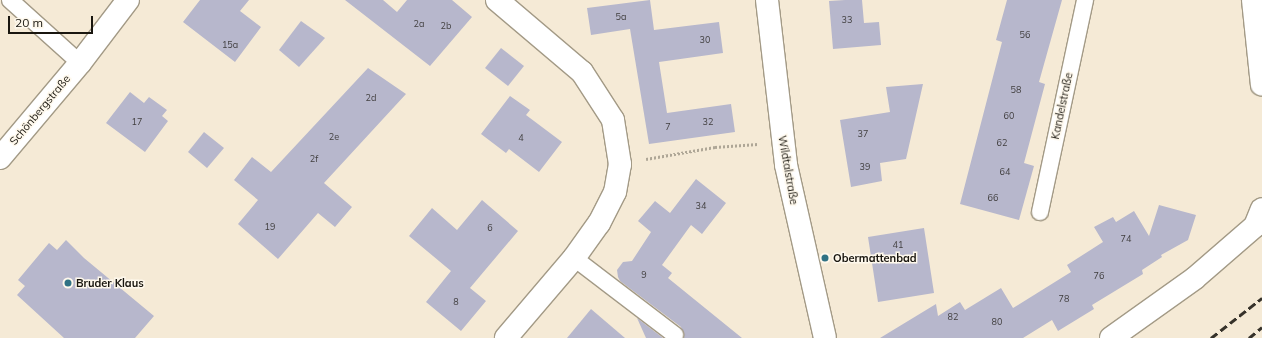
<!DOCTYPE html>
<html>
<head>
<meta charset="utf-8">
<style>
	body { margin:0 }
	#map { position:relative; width:1262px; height:338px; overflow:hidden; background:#f5ead6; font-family:Mulish,sans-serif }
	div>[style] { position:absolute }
	.building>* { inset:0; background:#b7b7cc }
	.path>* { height:2.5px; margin-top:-1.25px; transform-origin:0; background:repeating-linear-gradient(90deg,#aea696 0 2px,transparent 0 4px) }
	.roads { filter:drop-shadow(1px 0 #a39a86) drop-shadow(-1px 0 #a39a86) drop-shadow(0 1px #a39a86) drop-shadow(0 -1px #a39a86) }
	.lane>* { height:16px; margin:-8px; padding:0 8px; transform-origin:8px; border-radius:8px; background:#fff }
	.street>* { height:22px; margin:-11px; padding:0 11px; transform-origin:11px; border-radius:11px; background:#fff }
	.secondary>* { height:22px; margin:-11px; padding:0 11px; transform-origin:11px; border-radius:11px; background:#fff }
	.rail>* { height:3px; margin-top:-1.5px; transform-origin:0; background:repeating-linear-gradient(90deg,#36322a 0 8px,transparent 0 12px) }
	.dots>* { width:11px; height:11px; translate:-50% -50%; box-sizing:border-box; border:2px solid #fef8ec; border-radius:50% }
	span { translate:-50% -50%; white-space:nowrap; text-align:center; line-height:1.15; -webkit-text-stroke:3px #fef8ec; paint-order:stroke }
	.number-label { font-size:9px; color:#403e3e }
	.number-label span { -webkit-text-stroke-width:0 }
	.street-label { font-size:11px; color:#19160f }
	.poi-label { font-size:11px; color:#19160f; font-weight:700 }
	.left { translate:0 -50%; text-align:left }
	.scale { position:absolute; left:8px; top:16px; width:85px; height:18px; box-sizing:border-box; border:2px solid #19160f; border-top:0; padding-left:5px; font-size:12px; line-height:14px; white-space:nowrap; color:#19160f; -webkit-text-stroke:3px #fef8ec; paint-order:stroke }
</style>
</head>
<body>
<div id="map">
	<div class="building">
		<div style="clip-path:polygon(200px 0,249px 0,240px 11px,261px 27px,235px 62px,183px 22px)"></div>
		<div style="clip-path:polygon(345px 0,383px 0,397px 12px,407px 0,452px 0,472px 17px,430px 66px)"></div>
		<div style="clip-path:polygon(650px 0,654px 30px,719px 22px,723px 53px,659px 62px,667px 113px,731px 104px,735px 132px,649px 144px,630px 29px,591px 35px,587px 8px)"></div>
		<div style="clip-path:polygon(845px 0,862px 0,864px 23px,879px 22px,881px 45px,833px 49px,829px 1px)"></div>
		<div style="clip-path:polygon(1007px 0,1062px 0,1039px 82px,1045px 84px,1024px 163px,1034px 166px,1019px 220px,960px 204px,1002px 42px,996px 40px)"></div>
		<div style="clip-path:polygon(301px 21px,325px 38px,299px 67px,279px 50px)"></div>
		<div style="clip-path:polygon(501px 48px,524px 66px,508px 86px,485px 68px)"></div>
		<div style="clip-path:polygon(368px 68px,406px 94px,324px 183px,352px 207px,335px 227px,318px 213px,278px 259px,238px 224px,258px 200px,234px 180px,252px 157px,271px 172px)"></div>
		<div style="clip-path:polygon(923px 84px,906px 159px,880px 163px,882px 181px,851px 187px,840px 120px,890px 112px,886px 87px)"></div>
		<div style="clip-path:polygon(130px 92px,144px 103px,149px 97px,167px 110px,162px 116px,168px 121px,145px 152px,106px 123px)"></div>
		<div style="clip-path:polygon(510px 96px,530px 110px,526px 115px,562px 142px,539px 172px,509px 149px,506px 153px,481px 134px)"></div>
		<div style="clip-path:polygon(204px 132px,224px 148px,207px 168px,188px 152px)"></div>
		<div style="clip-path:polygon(696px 179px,726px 203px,702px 234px,691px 225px,662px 265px,672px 273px,668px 278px,742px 338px,684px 338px,681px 327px,620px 281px,618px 277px,617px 270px,623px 262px,632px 261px,651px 232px,638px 221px,655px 201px,670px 213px)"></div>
		<div style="clip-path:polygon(482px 200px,518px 231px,470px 288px,486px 301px,461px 331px,426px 302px,451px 271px,409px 236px,432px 208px,457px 230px)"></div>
		<div style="clip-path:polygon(1159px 205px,1196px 215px,1188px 240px,1161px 255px,1162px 257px,1142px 270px,1143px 274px,1092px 305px,1094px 309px,1058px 331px,1052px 320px,1023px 338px,880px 338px,936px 304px,938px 316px,960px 302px,965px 310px,1001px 288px,1013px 308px,1071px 272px,1067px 265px,1103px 242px,1094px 227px,1113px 217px,1116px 222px,1134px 211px,1149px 236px)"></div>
		<div style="clip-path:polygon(924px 228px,934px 293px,878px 302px,868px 237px)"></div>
		<div style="clip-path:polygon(66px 240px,84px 258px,154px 316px,135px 338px,64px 338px,17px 295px,25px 286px,18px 280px,49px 243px,57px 250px)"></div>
		<div style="clip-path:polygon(591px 309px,625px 338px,567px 338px)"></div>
		<div style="clip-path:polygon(637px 318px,663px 338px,646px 338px)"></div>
	</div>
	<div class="path">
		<div style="left:646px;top:159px;width:70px;rotate:-9.9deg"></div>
		<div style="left:715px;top:147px;width:43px;rotate:-4deg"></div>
	</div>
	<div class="roads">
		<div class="lane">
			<div style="left:10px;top:0;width:94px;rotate:42deg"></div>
			<div style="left:1040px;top:212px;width:217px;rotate:-78deg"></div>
			<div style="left:574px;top:258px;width:127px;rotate:37.3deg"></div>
		</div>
		<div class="street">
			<div style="left:497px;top:0;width:111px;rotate:40.3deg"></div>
			<div style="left:582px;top:72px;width:57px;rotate:57.1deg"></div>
			<div style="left:613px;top:120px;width:45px;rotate:81deg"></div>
			<div style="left:620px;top:164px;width:28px;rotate:100deg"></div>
			<div style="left:615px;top:192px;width:35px;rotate:117deg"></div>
			<div style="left:599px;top:223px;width:43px;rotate:125.5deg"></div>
			<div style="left:574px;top:258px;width:105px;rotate:130.4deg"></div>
			<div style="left:1253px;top:0;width:85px;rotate:84deg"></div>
			<div style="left:0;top:158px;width:124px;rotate:-49.9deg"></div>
			<div style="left:80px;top:63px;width:79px;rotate:-52.7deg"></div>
			<div style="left:1111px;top:338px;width:103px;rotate:-35.5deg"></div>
			<div style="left:1195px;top:278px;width:79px;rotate:-40.9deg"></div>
			<div style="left:1255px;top:226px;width:18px;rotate:-68deg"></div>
		</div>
		<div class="secondary">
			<div style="left:767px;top:0;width:166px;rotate:83.4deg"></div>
			<div style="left:786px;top:165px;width:177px;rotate:77.3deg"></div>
		</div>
	</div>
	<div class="rail">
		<div style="left:1211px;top:338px;width:65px;rotate:-38.1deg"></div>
		<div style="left:1249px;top:338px;width:17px;rotate:-40deg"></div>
	</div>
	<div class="dots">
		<div style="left:825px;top:258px;background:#307284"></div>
		<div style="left:68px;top:283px;background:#307284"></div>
	</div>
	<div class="number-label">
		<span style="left:621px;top:17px">5a</span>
		<span style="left:847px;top:20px">33</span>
		<span style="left:419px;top:24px">2a</span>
		<span style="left:446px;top:26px">2b</span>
		<span style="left:1025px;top:35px">56</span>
		<span style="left:705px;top:40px">30</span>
		<span style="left:230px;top:45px">15a</span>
		<span style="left:1016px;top:90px">58</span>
		<span style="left:371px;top:98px">2d</span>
		<span style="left:1009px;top:116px">60</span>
		<span style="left:137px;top:122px">17</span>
		<span style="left:708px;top:122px">32</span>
		<span style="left:668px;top:127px">7</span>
		<span style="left:863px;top:134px">37</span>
		<span style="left:334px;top:137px">2e</span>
		<span style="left:521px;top:138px">4</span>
		<span style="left:1002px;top:143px">62</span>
		<span style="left:314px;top:159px">2f</span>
		<span style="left:865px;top:167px">39</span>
		<span style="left:1005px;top:172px">64</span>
		<span style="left:993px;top:198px">66</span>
		<span style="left:701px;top:206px">34</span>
		<span style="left:270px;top:227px">19</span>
		<span style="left:490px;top:228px">6</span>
		<span style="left:1126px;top:239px">74</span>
		<span style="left:898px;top:245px">41</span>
		<span style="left:644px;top:275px">9</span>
		<span style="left:1099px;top:276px">76</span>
		<span style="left:1064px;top:299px">78</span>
		<span style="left:456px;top:302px">8</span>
		<span style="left:953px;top:317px">82</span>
		<span style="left:997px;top:322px">80</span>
	</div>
	<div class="street-label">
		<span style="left:1062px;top:106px;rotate:-78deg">Kandelstraße</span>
		<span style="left:40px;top:110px;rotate:-50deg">Schönbergstraße</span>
		<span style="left:788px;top:170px;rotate:80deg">Wildtalstraße</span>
	</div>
	<div class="poi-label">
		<span class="left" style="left:833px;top:258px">Obermattenbad</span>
		<span class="left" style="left:76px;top:283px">Bruder Klaus</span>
	</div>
	<div class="scale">20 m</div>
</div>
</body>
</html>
